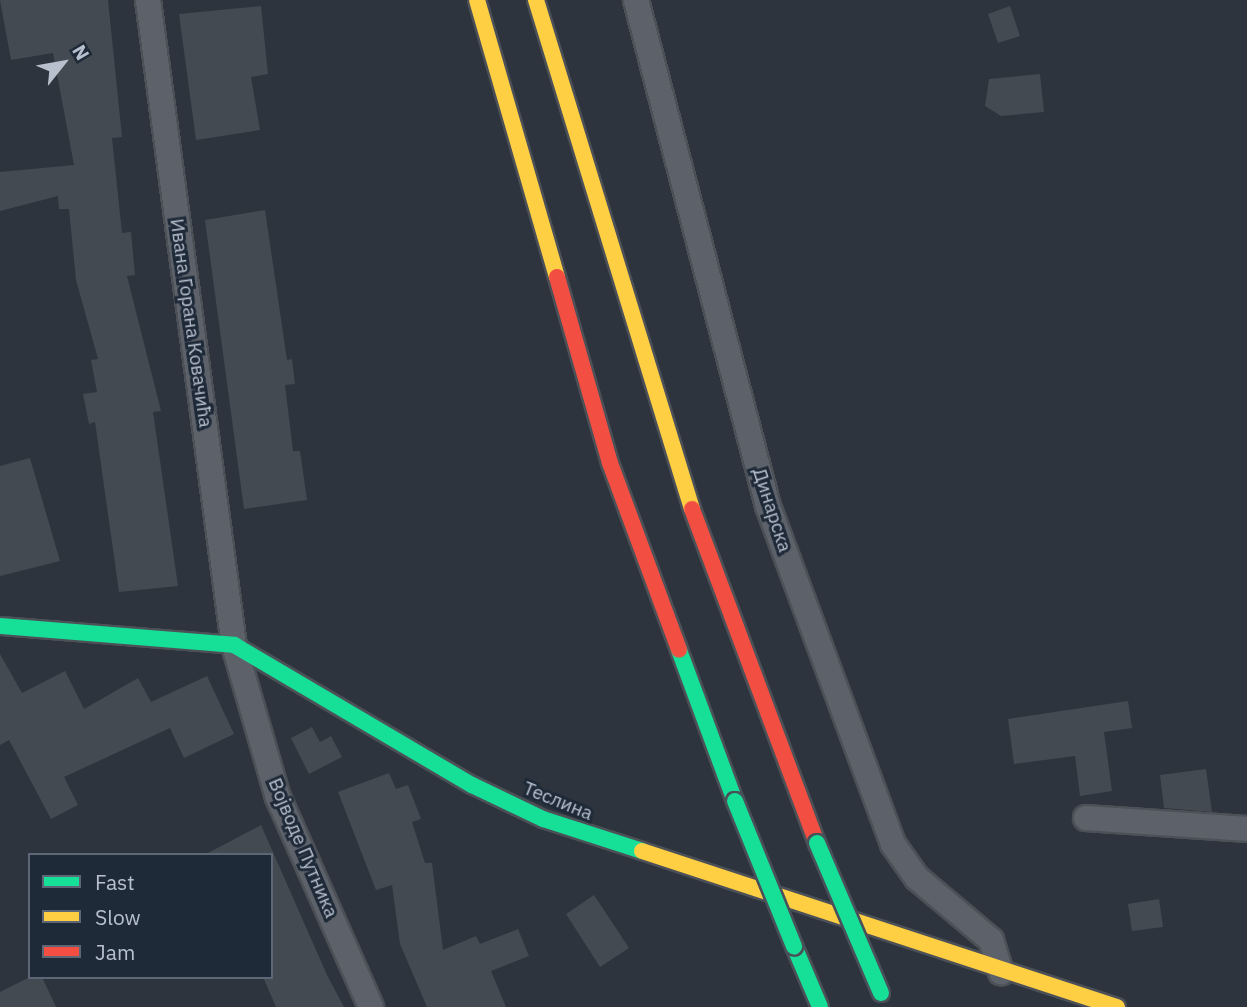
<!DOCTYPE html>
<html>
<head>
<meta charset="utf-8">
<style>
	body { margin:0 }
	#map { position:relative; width:1247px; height:1007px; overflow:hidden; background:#2d343d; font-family:"IBM Plex Sans",sans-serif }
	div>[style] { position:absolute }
	.building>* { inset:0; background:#444a51 }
	.roads { filter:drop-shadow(2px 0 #4c5057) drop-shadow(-2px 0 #4c5057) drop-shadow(0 2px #4c5057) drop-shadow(0 -2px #4c5057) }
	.street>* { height:24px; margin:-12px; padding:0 12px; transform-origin:12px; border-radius:12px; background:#5d626a }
	.fast>* { height:16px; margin:-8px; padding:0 8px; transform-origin:8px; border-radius:8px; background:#16e098 }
	.slow>* { height:16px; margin:-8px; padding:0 8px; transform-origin:8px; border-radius:8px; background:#ffcf43 }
	.jam>* { height:16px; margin:-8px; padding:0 8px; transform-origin:8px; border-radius:8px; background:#f24e42 }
	.bridges { filter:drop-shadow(2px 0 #4a5059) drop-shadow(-2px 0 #4a5059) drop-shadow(0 2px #4a5059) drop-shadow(0 -2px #4a5059) }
	.fast-bridge>* { height:16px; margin:-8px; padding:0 8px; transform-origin:8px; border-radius:8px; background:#16e098 }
	span { translate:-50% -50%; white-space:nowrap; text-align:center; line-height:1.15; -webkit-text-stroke:6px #1f2a39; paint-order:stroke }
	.street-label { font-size:19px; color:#b8c0cd }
	.legend { position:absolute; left:28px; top:853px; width:245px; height:126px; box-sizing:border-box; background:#1f2a39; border:2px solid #5c6674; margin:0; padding:9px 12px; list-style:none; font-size:21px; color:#b8c0cd }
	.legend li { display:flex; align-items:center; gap:14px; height:35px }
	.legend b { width:35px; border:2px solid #5c6674 }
	.north { position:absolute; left:28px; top:28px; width:70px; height:70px; -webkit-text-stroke:5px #1f2a39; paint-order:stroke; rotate:59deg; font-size:19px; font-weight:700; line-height:28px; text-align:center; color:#b8c0cd }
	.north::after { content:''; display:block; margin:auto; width:24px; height:32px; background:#b8c0cd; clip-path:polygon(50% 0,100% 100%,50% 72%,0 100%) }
</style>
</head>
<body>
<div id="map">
	<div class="building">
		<div style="clip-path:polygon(0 0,108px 0,122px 137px,112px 138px,122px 233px,131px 232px,135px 275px,127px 276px,161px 411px,153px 412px,178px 586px,119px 592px,95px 422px,89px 424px,83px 394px,97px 392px,91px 360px,98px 359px,76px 280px,69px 209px,59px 209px,58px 196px,0 211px,0 172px,74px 165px,53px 53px,11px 60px)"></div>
		<div style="clip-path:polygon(261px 6px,268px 74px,251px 77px,260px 130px,196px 140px,179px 14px)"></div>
		<div style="clip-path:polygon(1010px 6px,1020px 36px,998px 43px,988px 14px)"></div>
		<div style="clip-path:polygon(1040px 74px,1044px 112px,1001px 116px,985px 106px,989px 79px)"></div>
		<div style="clip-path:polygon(265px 210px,287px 360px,292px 359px,295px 384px,285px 385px,293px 451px,300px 451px,307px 500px,244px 509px,205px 220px)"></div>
		<div style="clip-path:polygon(30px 458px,60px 561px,0 576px,0 466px)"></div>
		<div style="clip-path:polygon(0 654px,22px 693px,65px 671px,84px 709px,138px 678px,151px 702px,207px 676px,234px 734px,184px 758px,170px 728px,64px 777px,78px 805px,51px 819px,9px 740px,0 745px)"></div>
		<div style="clip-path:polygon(1128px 701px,1132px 728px,1104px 732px,1112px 791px,1080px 796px,1075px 756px,1014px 764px,1008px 719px)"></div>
		<div style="clip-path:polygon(312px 727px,320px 742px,331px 736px,342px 757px,309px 774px,291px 738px)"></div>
		<div style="clip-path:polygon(1206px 769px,1212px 812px,1164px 808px,1160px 775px)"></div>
		<div style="clip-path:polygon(389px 773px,396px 789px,408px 785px,421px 819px,412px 822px,425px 863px,432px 863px,443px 950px,476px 936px,480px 944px,518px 929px,529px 956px,491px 971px,506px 1007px,427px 1007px,400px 944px,392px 885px,376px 890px,338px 792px)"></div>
		<div style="clip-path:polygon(261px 825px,327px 975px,344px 1007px,276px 1007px,263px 977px,271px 977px,271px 855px,204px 855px)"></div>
		<div style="clip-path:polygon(594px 895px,629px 948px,600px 967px,566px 914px)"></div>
		<div style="clip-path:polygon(1159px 899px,1163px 927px,1132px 931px,1128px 904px)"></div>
		<div style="clip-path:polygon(30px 977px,42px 977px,56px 1007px,0 1007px,0 992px)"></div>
	</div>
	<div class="roads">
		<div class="street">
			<div style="left:148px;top:0;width:651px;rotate:82.41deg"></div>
			<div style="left:234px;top:645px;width:158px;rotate:73.9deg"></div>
			<div style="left:278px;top:797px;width:230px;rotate:66.1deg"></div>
			<div style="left:636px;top:0;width:523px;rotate:75.38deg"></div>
			<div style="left:768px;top:506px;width:360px;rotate:69.7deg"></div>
			<div style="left:893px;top:844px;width:42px;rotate:54.8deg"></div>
			<div style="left:917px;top:878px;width:97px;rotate:40deg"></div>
			<div style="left:991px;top:940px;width:34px;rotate:73deg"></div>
			<div style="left:1086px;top:818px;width:161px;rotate:3.9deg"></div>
		</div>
		<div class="fast">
			<div style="left:0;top:626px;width:235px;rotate:4.6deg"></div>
			<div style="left:234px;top:645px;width:276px;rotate:30.5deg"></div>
			<div style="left:472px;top:785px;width:79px;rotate:25.6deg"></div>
			<div style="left:543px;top:819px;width:104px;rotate:17.9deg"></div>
			<div style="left:679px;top:650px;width:161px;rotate:69.7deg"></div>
			<div style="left:794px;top:946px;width:66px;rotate:66.9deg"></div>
		</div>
		<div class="slow">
			<div style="left:477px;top:0;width:288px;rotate:73.9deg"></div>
			<div style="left:536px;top:0;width:532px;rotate:72.96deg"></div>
			<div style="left:642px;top:851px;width:500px;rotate:18.2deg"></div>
		</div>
		<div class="jam">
			<div style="left:557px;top:277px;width:193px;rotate:74.1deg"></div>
			<div style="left:610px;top:463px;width:199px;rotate:69.7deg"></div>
			<div style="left:692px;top:509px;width:357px;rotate:69.5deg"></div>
		</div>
	</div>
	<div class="bridges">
		<div class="fast-bridge">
			<div style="left:735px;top:801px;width:157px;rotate:67.9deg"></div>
			<div style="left:817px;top:843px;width:163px;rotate:66.9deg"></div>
		</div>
	</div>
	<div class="street-label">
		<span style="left:191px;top:323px;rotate:82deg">Ивана Горана Ковачића</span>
		<span style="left:772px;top:510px;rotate:72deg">Динарска</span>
		<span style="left:558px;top:801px;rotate:22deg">Теслина</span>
		<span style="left:303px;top:848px;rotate:67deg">Војводе Путника</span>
	</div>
	<ul class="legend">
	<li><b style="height:9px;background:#16e098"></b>Fast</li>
	<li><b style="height:9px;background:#ffcf43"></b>Slow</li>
	<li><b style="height:9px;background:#f24e42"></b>Jam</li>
	</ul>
	<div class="north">N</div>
</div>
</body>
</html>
